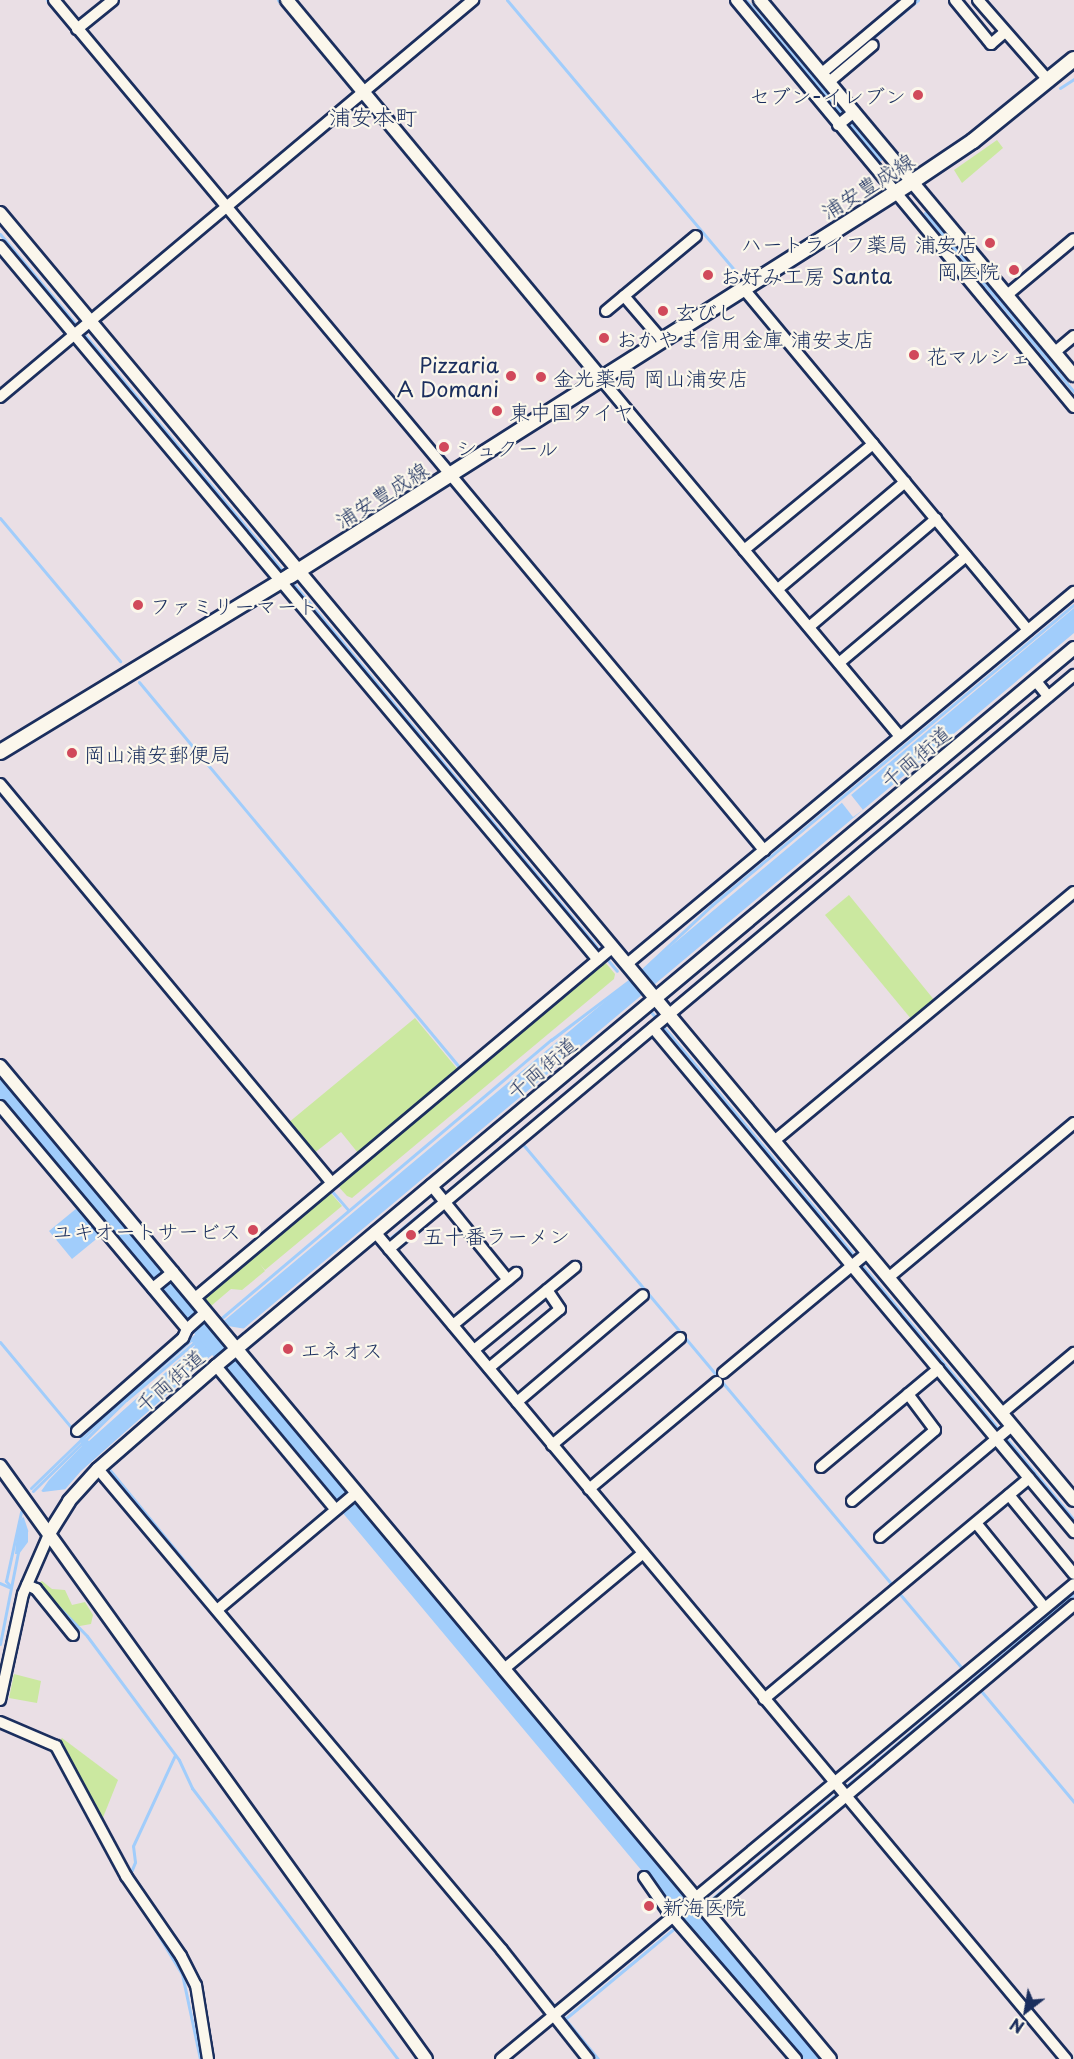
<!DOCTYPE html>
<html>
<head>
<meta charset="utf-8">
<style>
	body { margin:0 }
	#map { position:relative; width:1074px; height:2059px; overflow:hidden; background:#eadfe5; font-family:"Playpen Sans","Klee One",sans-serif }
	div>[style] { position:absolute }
	.green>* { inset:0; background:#cbe8a0 }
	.water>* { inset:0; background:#a1cdfb }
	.pier>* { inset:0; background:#eadfe5 }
	.stream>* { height:3px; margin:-1.5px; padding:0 1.5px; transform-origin:1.5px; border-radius:1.5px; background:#a1cdfb }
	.river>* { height:18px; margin:-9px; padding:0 9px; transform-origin:9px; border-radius:9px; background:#a1cdfb }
	.roads { filter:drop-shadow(2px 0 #1b2f5e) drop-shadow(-2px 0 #1b2f5e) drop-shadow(0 2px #1b2f5e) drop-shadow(0 -2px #1b2f5e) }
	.minor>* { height:10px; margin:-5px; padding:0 5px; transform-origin:5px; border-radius:5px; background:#fbf7ec }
	.tertiary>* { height:12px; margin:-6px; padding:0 6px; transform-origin:6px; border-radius:6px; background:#fbf7ec }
	.secondary>* { height:14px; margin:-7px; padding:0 7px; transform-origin:7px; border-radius:7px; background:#fbf7ec }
	.dots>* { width:16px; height:16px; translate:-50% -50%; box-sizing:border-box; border:3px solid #fbf7ec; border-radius:50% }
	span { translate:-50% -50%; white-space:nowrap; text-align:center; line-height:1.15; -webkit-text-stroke:4.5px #fbf7ec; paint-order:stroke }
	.poi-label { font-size:21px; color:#1b2f5e }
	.right { translate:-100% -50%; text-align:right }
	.left { translate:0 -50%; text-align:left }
	.street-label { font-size:21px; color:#1b2f5e }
	.neighbourhood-label { font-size:22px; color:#1b2f5e }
	.north { position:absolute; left:996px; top:1981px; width:60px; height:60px; -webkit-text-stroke:4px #fbf7ec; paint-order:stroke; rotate:211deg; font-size:16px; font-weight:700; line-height:24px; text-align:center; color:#1b2f5e }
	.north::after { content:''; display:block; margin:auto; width:21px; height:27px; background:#1b2f5e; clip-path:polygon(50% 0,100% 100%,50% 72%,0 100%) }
</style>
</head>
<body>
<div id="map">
	<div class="green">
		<div style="clip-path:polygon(997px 140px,1003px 148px,962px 183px,954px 170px)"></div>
		<div style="clip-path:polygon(849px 895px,935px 1001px,912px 1020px,825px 915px)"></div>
		<div style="clip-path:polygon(605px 962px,615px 974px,614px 979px,352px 1198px,347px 1196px,337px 1185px)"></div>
		<div style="clip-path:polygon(415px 1018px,459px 1071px,358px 1153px,341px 1132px,313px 1154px,288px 1123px)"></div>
		<div style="clip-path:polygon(329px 1191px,342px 1206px,265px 1270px,260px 1264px,265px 1271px,242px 1290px,231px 1289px,211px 1306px,203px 1296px)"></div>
		<div style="clip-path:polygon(42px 1581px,52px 1589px,65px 1590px,72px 1605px,85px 1602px,93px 1615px,91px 1624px,74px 1627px,38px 1589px,37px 1584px)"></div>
		<div style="clip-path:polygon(14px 1674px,41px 1681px,37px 1703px,9px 1698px)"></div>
		<div style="clip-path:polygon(62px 1738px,118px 1780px,102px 1820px,58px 1743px)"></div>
	</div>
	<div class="water">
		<div style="clip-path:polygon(1074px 608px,1074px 633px,205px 1361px,81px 1471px,28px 1532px,28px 1542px,19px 1554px,15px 1554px,18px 1524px,49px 1480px,82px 1446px,79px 1434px,89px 1441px,195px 1346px,190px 1339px,206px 1325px,225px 1320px)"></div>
		<div style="clip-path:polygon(77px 1208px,100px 1236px,72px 1259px,49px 1231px)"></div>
	</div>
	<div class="pier">
		<div style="clip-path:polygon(848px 791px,863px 810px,853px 817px,839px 799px)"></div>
		<div style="clip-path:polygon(222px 1318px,228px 1326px,246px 1329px,223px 1348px,206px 1325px)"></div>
		<div style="clip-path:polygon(189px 1339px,194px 1345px,95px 1433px,126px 1400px,191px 1345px)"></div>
		<div style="clip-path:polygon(31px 1485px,43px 1492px,67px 1489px,31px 1533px,31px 1539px,24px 1518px,13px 1501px)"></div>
	</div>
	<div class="stream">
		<div style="left:47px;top:0;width:215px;rotate:50.1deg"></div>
		<div style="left:278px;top:0;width:121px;rotate:50.4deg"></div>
		<div style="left:507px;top:0;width:357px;rotate:49.9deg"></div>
		<div style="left:746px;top:0;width:152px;rotate:49.8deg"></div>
		<div style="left:986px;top:0;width:70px;rotate:49.7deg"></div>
		<div style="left:832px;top:72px;width:112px;rotate:-39.9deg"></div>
		<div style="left:1060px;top:88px;width:17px;rotate:-33deg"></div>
		<div style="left:361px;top:100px;width:299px;rotate:50.3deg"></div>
		<div style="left:848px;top:121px;width:50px;rotate:49.9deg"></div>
		<div style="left:925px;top:213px;width:233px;rotate:50.2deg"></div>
		<div style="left:0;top:234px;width:444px;rotate:50deg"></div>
		<div style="left:604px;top:391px;width:452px;rotate:50.1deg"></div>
		<div style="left:842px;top:399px;width:290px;rotate:50deg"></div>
		<div style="left:452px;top:485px;width:451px;rotate:50.1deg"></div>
		<div style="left:0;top:518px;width:187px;rotate:50deg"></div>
		<div style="left:291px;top:581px;width:508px;rotate:50.11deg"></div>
		<div style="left:139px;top:682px;width:503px;rotate:50.24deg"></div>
		<div style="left:0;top:794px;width:493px;rotate:50.1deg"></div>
		<div style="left:745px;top:943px;width:244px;rotate:-39.8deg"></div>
		<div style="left:639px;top:973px;width:100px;rotate:-43deg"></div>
		<div style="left:712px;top:905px;width:471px;rotate:-39.7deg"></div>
		<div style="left:671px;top:1005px;width:55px;rotate:-39.8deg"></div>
		<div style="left:651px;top:1012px;width:320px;rotate:50.2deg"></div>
		<div style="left:521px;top:1142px;width:685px;rotate:50.03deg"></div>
		<div style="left:330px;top:1189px;width:28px;rotate:49deg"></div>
		<div style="left:443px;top:1195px;width:278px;rotate:-39.8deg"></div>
		<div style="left:388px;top:1240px;width:65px;rotate:-39.4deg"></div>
		<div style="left:382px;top:1247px;width:696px;rotate:50.25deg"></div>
		<div style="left:860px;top:1263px;width:334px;rotate:50.2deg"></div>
		<div style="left:218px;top:1321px;width:436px;rotate:-40.2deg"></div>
		<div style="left:551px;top:1040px;width:104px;rotate:-37.2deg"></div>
		<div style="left:0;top:1342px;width:117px;rotate:50.2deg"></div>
		<div style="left:109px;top:1469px;width:173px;rotate:50.6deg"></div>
		<div style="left:31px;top:1488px;width:129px;rotate:-44.1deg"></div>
		<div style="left:124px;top:1398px;width:91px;rotate:-41deg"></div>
		<div style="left:33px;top:1491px;width:130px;rotate:-44.4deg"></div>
		<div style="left:126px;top:1400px;width:92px;rotate:-40.1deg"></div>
		<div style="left:0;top:1583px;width:10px;rotate:24deg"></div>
		<div style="left:11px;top:1587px;width:8px;rotate:-130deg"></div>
		<div style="left:6px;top:1581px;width:71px;rotate:-77.7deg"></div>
		<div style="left:47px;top:1595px;width:57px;rotate:45.7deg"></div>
		<div style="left:87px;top:1636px;width:154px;rotate:53.4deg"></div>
		<div style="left:179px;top:1760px;width:31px;rotate:65deg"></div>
		<div style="left:192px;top:1788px;width:340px;rotate:52.8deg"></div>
		<div style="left:223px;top:1609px;width:227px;rotate:50deg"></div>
		<div style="left:0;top:1644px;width:94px;rotate:-78.9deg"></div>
		<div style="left:982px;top:1692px;width:143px;rotate:50.1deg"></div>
		<div style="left:844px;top:1788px;width:301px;rotate:-40.1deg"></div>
		<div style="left:843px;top:1801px;width:281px;rotate:49.9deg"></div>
		<div style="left:129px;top:1877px;width:16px;rotate:-68deg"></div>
		<div style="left:135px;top:1862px;width:16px;rotate:-97deg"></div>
		<div style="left:133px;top:1846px;width:100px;rotate:-65.2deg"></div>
		<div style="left:126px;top:1882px;width:108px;rotate:58.7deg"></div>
		<div style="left:182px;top:1974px;width:87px;rotate:78deg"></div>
		<div style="left:707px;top:1903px;width:172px;rotate:-40.1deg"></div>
		<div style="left:692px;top:1917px;width:6px;rotate:-31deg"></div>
		<div style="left:685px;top:1920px;width:8px;rotate:-40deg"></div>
		<div style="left:527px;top:1973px;width:47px;rotate:50.2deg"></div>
		<div style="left:561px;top:2014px;width:58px;rotate:50.6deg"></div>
		<div style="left:565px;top:2019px;width:146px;rotate:-39.7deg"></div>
	</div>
	<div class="river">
		<div style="left:0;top:1088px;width:344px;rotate:50deg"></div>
		<div style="left:230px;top:1364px;width:906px;rotate:50.11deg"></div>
	</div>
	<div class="roads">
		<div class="minor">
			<div style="left:54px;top:0;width:1108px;rotate:50.13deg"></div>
			<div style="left:736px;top:0;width:529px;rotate:50.29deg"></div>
			<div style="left:955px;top:0;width:57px;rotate:50.7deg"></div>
			<div style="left:991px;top:44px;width:18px;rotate:-41deg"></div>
			<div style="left:978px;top:0;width:108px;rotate:48.8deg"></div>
			<div style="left:77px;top:29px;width:46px;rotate:-38.9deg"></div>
			<div style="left:822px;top:73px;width:114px;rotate:-40deg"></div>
			<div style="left:829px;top:82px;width:57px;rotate:-40.1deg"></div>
			<div style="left:838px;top:125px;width:21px;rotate:-39deg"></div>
			<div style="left:0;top:246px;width:931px;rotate:50.05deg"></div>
			<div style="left:743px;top:288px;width:445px;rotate:50.2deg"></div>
			<div style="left:1007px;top:295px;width:87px;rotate:-39.9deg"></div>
			<div style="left:624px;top:296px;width:57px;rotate:49.3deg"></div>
			<div style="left:606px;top:311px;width:117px;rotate:-39.8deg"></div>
			<div style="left:1055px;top:352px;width:25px;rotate:-40deg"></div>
			<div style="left:602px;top:380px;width:464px;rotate:50.1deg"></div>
			<div style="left:0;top:397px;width:618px;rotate:-40.01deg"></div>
			<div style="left:744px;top:550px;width:167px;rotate:-39.4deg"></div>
			<div style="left:778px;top:589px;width:166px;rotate:-40.1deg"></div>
			<div style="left:809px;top:627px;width:167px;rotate:-40.4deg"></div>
			<div style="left:839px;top:663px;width:166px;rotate:-40.1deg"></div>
			<div style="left:1035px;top:680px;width:21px;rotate:51deg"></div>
			<div style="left:0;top:784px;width:518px;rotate:50.25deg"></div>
			<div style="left:627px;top:964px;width:582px;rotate:-39.77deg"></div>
			<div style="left:653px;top:1028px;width:657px;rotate:50.13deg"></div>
			<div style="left:0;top:1106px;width:291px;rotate:50deg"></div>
			<div style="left:774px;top:1141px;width:390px;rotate:-39.7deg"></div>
			<div style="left:431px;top:1185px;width:122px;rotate:51deg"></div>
			<div style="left:375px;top:1232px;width:1078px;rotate:50.12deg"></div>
			<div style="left:389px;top:1249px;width:894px;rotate:-39.96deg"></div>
			<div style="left:888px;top:1278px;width:242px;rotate:-39.8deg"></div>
			<div style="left:153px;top:1288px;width:26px;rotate:-39deg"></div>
			<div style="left:195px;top:1298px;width:546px;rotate:-40.02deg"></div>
			<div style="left:453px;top:1325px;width:82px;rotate:-39.5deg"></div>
			<div style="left:474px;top:1350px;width:131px;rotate:-39.4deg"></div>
			<div style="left:216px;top:1366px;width:187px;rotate:50.2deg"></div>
			<div style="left:489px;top:1368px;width:92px;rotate:-39.7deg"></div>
			<div style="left:560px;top:1309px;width:23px;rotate:-124deg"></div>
			<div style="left:723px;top:1373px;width:187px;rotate:-39.8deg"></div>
			<div style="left:517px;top:1402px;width:165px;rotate:-40.3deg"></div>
			<div style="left:1002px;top:1413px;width:94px;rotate:-39.8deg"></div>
			<div style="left:77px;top:1431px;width:141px;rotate:-41.3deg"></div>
			<div style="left:183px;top:1338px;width:10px;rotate:-66deg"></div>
			<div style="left:187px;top:1329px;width:25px;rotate:-42deg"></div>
			<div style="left:552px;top:1445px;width:167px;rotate:-39.9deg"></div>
			<div style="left:821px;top:1467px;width:153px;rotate:-39.9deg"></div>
			<div style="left:98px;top:1469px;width:628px;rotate:49.97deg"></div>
			<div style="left:502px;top:1950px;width:139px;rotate:51.7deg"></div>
			<div style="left:589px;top:1489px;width:167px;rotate:-39.9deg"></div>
			<div style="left:1009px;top:1495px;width:102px;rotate:50.6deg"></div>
			<div style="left:852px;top:1501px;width:109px;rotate:-40.5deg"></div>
			<div style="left:935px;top:1430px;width:45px;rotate:-126.9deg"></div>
			<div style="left:976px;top:1523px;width:109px;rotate:50.9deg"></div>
			<div style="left:880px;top:1537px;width:172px;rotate:-40.1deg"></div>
			<div style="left:27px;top:1585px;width:10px;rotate:24deg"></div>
			<div style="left:36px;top:1589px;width:59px;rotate:51.2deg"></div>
			<div style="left:217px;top:1610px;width:183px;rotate:-40.1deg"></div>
			<div style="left:504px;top:1669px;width:181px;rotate:-39.8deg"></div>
			<div style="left:764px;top:1699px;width:345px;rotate:-39.8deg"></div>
			<div style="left:0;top:1700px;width:108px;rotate:-77.8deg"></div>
			<div style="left:23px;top:1594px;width:68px;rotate:-66.5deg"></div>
			<div style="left:0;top:1722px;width:61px;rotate:23.2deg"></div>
			<div style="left:56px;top:1746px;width:148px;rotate:61.7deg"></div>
			<div style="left:126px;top:1876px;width:97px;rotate:55.5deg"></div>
			<div style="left:181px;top:1956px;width:33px;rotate:63deg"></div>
			<div style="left:196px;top:1985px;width:75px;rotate:80.8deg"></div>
			<div style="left:644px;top:1877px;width:40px;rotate:55.1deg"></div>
			<div style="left:667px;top:1910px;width:197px;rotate:49.1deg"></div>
			<div style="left:708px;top:1912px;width:478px;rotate:-40deg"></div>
			<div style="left:501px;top:2059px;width:744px;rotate:-39.66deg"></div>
		</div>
		<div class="tertiary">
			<div style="left:287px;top:0;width:494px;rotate:50.3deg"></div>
			<div style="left:760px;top:0;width:489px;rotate:50.1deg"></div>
			<div style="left:0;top:213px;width:1676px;rotate:50.16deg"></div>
			<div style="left:0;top:1066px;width:1294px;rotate:50.11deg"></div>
			<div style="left:0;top:1466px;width:730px;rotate:54.31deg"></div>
			<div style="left:50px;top:1532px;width:36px;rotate:-58deg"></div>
			<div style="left:69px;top:1501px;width:43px;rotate:-47.8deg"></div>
			<div style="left:98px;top:1469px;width:157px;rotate:-41.1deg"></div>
			<div style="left:216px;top:1366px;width:1119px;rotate:-39.92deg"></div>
		</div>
		<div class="secondary">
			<div style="left:0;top:752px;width:339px;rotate:-31.3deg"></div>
			<div style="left:290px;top:576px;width:736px;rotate:-32.35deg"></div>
			<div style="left:912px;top:182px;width:73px;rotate:-33.9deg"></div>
			<div style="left:973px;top:141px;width:130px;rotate:-39.1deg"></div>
		</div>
	</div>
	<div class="dots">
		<div style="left:918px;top:95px;background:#d1495b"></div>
		<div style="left:990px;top:243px;background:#d1495b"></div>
		<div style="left:1014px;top:270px;background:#d1495b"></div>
		<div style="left:708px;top:275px;background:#d1495b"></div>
		<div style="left:663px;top:311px;background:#d1495b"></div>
		<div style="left:604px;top:338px;background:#d1495b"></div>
		<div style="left:914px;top:355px;background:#d1495b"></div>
		<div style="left:511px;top:376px;background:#d1495b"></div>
		<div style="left:541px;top:377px;background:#d1495b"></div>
		<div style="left:497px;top:411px;background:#d1495b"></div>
		<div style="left:444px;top:447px;background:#d1495b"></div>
		<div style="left:138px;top:605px;background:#d1495b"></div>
		<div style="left:72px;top:753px;background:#d1495b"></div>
		<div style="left:253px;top:1230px;background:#d1495b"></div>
		<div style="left:411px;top:1235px;background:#d1495b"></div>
		<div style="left:288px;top:1349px;background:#d1495b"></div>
		<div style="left:649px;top:1906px;background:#d1495b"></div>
	</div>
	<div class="poi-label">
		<span class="right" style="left:906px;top:95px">セブン-イレブン</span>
		<span class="right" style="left:978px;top:243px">ハートライフ薬局 浦安店</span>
		<span class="right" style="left:1000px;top:270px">岡医院</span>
		<span class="left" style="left:720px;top:275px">お好み工房 Santa</span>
		<span class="left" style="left:675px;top:311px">玄びし</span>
		<span class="left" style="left:616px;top:338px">おかやま信用金庫 浦安支店</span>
		<span class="left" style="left:926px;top:355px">花マルシェ</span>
		<span class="right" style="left:499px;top:376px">Pizzaria<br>A Domani</span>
		<span class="left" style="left:553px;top:377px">金光薬局 岡山浦安店</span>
		<span class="left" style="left:509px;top:411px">東中国タイヤ</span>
		<span class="left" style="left:456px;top:447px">シュクール</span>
		<span class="left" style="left:150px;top:605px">ファミリーマート</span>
		<span class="left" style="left:84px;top:753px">岡山浦安郵便局</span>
		<span class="right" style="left:241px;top:1230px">ユキオートサービス</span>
		<span class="left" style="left:423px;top:1235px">五十番ラーメン</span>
		<span class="left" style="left:300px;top:1349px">エネオス</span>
		<span class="left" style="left:662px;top:1906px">新海医院</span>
	</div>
	<div class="street-label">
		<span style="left:867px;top:185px;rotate:-32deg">浦安豊成線</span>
		<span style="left:381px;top:494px;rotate:-32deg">浦安豊成線</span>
		<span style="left:915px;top:756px;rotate:-40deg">千両街道</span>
		<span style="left:541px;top:1067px;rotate:-40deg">千両街道</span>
		<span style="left:169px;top:1380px;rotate:-41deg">千両街道</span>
	</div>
	<div class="neighbourhood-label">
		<span style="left:373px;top:116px">浦安本町</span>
	</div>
	<div class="north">N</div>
</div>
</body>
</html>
